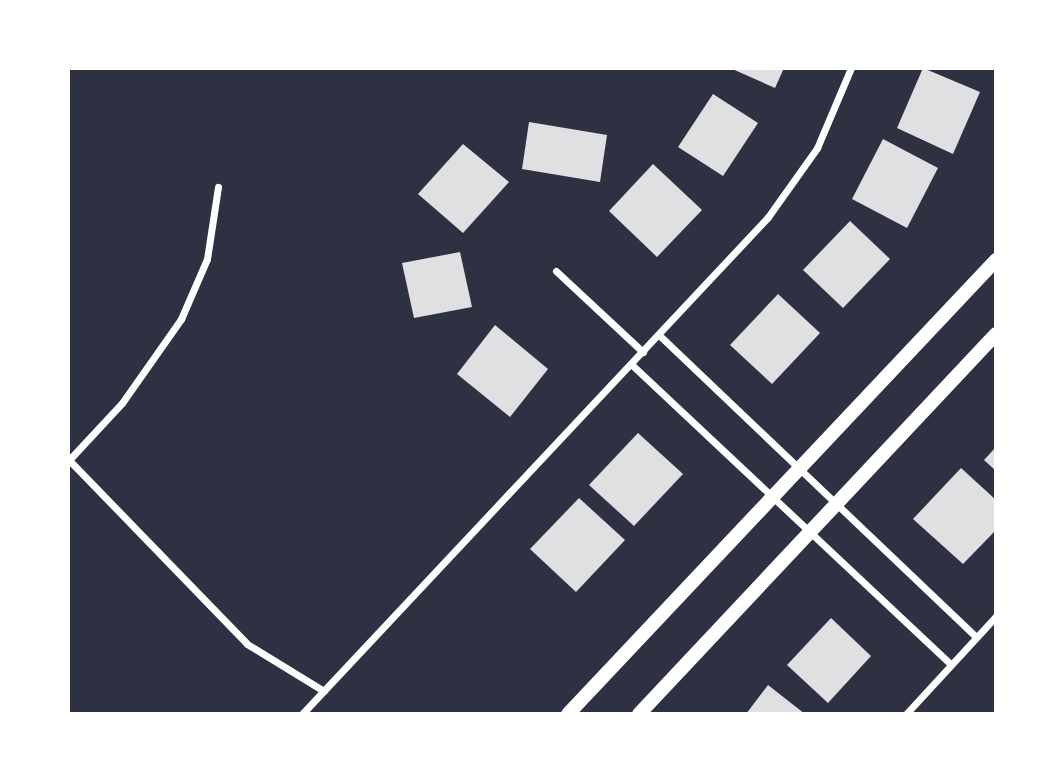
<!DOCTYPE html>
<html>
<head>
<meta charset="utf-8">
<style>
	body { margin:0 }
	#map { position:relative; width:1064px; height:782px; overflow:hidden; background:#2d3142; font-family:"Archivo Narrow",sans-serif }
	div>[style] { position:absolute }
	.building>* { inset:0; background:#e0e0e3 }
	.minor>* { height:7px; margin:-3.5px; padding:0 3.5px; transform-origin:3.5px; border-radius:3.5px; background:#fff }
	.secondary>* { height:14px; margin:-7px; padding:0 7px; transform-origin:7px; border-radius:7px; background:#fff }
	span { translate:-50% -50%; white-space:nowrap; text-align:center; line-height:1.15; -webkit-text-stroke:5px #fff; paint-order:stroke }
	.frame { position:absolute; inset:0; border:70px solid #fff; pointer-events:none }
</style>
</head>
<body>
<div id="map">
	<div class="building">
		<div style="clip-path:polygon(730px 68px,784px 68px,775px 88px)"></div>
		<div style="clip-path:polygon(923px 68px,980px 92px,953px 154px,897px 128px)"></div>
		<div style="clip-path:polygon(713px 94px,758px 123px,723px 176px,678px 147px)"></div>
		<div style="clip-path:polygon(529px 122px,607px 135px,600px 182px,522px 169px)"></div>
		<div style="clip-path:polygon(883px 139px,938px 168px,907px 228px,852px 199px)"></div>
		<div style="clip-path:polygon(463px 144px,509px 182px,463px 233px,418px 194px)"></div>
		<div style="clip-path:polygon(653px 164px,702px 210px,657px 257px,609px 211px)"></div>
		<div style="clip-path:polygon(850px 221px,890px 259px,843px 308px,803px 270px)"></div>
		<div style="clip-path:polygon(460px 252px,472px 307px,414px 318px,402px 263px)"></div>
		<div style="clip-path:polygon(778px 294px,820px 333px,772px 384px,730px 345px)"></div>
		<div style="clip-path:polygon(495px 325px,548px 369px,510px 417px,457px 374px)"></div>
		<div style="clip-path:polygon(638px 433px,683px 474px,634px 526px,589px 485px)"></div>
		<div style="clip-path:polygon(996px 447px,996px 471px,984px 460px)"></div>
		<div style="clip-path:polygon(961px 468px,996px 500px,996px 530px,963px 564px,913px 519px)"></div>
		<div style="clip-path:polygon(579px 498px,625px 540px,576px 592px,530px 549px)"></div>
		<div style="clip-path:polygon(831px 618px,871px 656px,828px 703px,787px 665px)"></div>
		<div style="clip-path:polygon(768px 685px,805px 714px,746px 714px)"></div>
	</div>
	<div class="minor">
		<div style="left:556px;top:271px;width:119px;rotate:43deg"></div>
		<div style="left:659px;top:335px;width:438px;rotate:43.6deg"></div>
		<div style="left:631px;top:364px;width:439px;rotate:43.2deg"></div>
		<div style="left:68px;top:459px;width:257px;rotate:45.9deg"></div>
		<div style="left:247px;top:644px;width:90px;rotate:31.4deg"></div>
		<div style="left:69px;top:460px;width:78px;rotate:-47.1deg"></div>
		<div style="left:122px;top:403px;width:103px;rotate:-54.9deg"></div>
		<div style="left:181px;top:319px;width:65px;rotate:-66.6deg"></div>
		<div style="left:207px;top:259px;width:73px;rotate:-81.3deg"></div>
		<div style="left:302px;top:714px;width:681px;rotate:-46.84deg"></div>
		<div style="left:768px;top:217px;width:85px;rotate:-54.6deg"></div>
		<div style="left:817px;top:148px;width:87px;rotate:-67deg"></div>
		<div style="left:906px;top:714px;width:133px;rotate:-47.4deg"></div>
	</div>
	<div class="secondary">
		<div style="left:568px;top:714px;width:624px;rotate:-46.69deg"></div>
		<div style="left:639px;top:714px;width:521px;rotate:-46.79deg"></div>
	</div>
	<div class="frame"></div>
</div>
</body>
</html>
